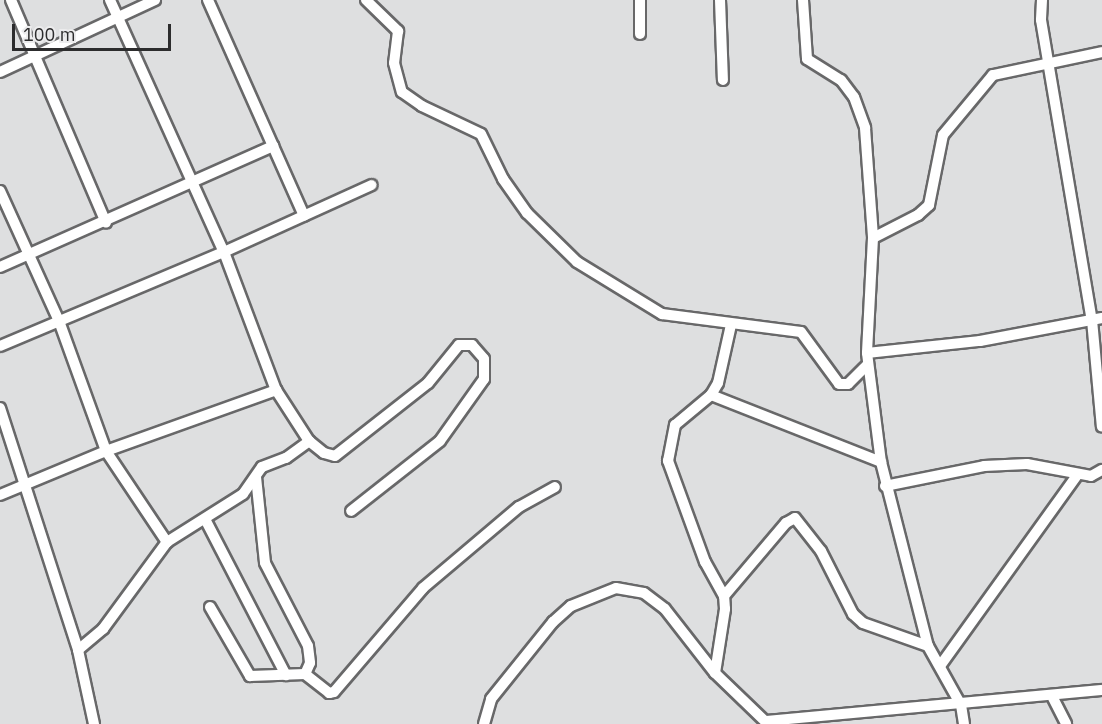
<!DOCTYPE html>
<html>
<head>
<meta charset="utf-8">
<style>
	body { margin:0 }
	#map { position:relative; width:1102px; height:724px; overflow:hidden; background:#dedfe0; font-family:"IBM Plex Sans",sans-serif }
	div>[style] { position:absolute }
	.roads { filter:drop-shadow(2px 0 #686869) drop-shadow(-2px 0 #686869) drop-shadow(0 2px #686869) drop-shadow(0 -2px #686869) }
	.minor>* { height:10px; margin:-5px; padding:0 5px; transform-origin:5px; border-radius:5px; background:#fff }
	span { translate:-50% -50%; white-space:nowrap; text-align:center; line-height:1.15; -webkit-text-stroke:5px #ececed; paint-order:stroke }
	.scale { position:absolute; left:12px; top:24px; width:159px; height:27px; box-sizing:border-box; border:3px solid #2c2c2d; border-top:0; padding-left:8px; font-size:18px; line-height:21px; white-space:nowrap; color:#2c2c2d; -webkit-text-stroke:4px #ececed; paint-order:stroke }
</style>
</head>
<body>
<div id="map">
	<div class="roads">
		<div class="minor">
			<div style="left:11px;top:0;width:242px;rotate:66.9deg"></div>
			<div style="left:110px;top:0;width:277px;rotate:65.7deg"></div>
			<div style="left:224px;top:252px;width:147px;rotate:69.4deg"></div>
			<div style="left:276px;top:390px;width:61px;rotate:57.1deg"></div>
			<div style="left:309px;top:441px;width:19px;rotate:39deg"></div>
			<div style="left:324px;top:453px;width:11px;rotate:15deg"></div>
			<div style="left:335px;top:456px;width:118px;rotate:-38.1deg"></div>
			<div style="left:428px;top:383px;width:49px;rotate:-50.8deg"></div>
			<div style="left:459px;top:345px;width:13px"></div>
			<div style="left:472px;top:345px;width:18px;rotate:49deg"></div>
			<div style="left:484px;top:359px;width:20px;rotate:90deg"></div>
			<div style="left:484px;top:379px;width:76px;rotate:125.4deg"></div>
			<div style="left:440px;top:441px;width:113px;rotate:141.8deg"></div>
			<div style="left:208px;top:0;width:236px;rotate:66deg"></div>
			<div style="left:366px;top:0;width:45px;rotate:44.1deg"></div>
			<div style="left:398px;top:31px;width:32px;rotate:97deg"></div>
			<div style="left:394px;top:63px;width:30px;rotate:75deg"></div>
			<div style="left:402px;top:92px;width:24px;rotate:35deg"></div>
			<div style="left:422px;top:106px;width:65px;rotate:25.4deg"></div>
			<div style="left:481px;top:134px;width:50px;rotate:63.9deg"></div>
			<div style="left:503px;top:179px;width:42px;rotate:54.8deg"></div>
			<div style="left:527px;top:213px;width:70px;rotate:44.4deg"></div>
			<div style="left:577px;top:262px;width:100px;rotate:31.5deg"></div>
			<div style="left:662px;top:314px;width:140px;rotate:7.4deg"></div>
			<div style="left:801px;top:332px;width:64px;rotate:53.8deg"></div>
			<div style="left:839px;top:384px;width:9px"></div>
			<div style="left:848px;top:384px;width:28px;rotate:-45deg"></div>
			<div style="left:640px;top:0;width:34px;rotate:90deg"></div>
			<div style="left:720px;top:0;width:80px;rotate:87.9deg"></div>
			<div style="left:803px;top:0;width:59px;rotate:86.1deg"></div>
			<div style="left:807px;top:59px;width:40px;rotate:32deg"></div>
			<div style="left:841px;top:80px;width:21px;rotate:53deg"></div>
			<div style="left:854px;top:97px;width:33px;rotate:70deg"></div>
			<div style="left:865px;top:128px;width:110px;rotate:85.8deg"></div>
			<div style="left:873px;top:238px;width:115px;rotate:93deg"></div>
			<div style="left:867px;top:353px;width:110px;rotate:82.7deg"></div>
			<div style="left:881px;top:462px;width:190px;rotate:75.7deg"></div>
			<div style="left:928px;top:646px;width:68px;rotate:60.8deg"></div>
			<div style="left:961px;top:705px;width:19px;rotate:81deg"></div>
			<div style="left:1042px;top:0;width:20px;rotate:93deg"></div>
			<div style="left:1041px;top:20px;width:304px;rotate:80.4deg"></div>
			<div style="left:1092px;top:320px;width:107px;rotate:84.7deg"></div>
			<div style="left:0;top:72px;width:171px;rotate:-24.9deg"></div>
			<div style="left:0;top:191px;width:143px;rotate:65.6deg"></div>
			<div style="left:59px;top:321px;width:138px;rotate:70.1deg"></div>
			<div style="left:106px;top:451px;width:110px;rotate:56.2deg"></div>
			<div style="left:873px;top:238px;width:51px;rotate:-27.1deg"></div>
			<div style="left:918px;top:215px;width:15px;rotate:-42deg"></div>
			<div style="left:929px;top:205px;width:71px;rotate:-78.7deg"></div>
			<div style="left:943px;top:135px;width:78px;rotate:-50.2deg"></div>
			<div style="left:993px;top:75px;width:111px;rotate:-11.9deg"></div>
			<div style="left:0;top:267px;width:299px;rotate:-23.9deg"></div>
			<div style="left:0;top:346px;width:243px;rotate:-22.8deg"></div>
			<div style="left:224px;top:252px;width:162px;rotate:-24.4deg"></div>
			<div style="left:867px;top:353px;width:114px;rotate:-6.1deg"></div>
			<div style="left:980px;top:341px;width:124px;rotate:-10.7deg"></div>
			<div style="left:711px;top:395px;width:183px;rotate:21.5deg"></div>
			<div style="left:0;top:408px;width:254px;rotate:72.1deg"></div>
			<div style="left:78px;top:650px;width:76px;rotate:77.8deg"></div>
			<div style="left:256px;top:477px;width:86px;rotate:84deg"></div>
			<div style="left:265px;top:563px;width:93px;rotate:62.6deg"></div>
			<div style="left:308px;top:646px;width:17px;rotate:83deg"></div>
			<div style="left:310px;top:663px;width:12px;rotate:114deg"></div>
			<div style="left:885px;top:486px;width:101px;rotate:-11.4deg"></div>
			<div style="left:984px;top:466px;width:43px;rotate:-2.7deg"></div>
			<div style="left:1027px;top:464px;width:65px;rotate:10.6deg"></div>
			<div style="left:1091px;top:476px;width:13px;rotate:-29deg"></div>
			<div style="left:0;top:495px;width:115px;rotate:-22.5deg"></div>
			<div style="left:106px;top:451px;width:181px;rotate:-19.7deg"></div>
			<div style="left:205px;top:519px;width:176px;rotate:62.6deg"></div>
			<div style="left:724px;top:596px;width:96px;rotate:-49.7deg"></div>
			<div style="left:786px;top:523px;width:10px;rotate:-29deg"></div>
			<div style="left:795px;top:518px;width:42px;rotate:51.8deg"></div>
			<div style="left:821px;top:551px;width:71px;rotate:63.1deg"></div>
			<div style="left:853px;top:614px;width:13px;rotate:42deg"></div>
			<div style="left:863px;top:623px;width:69px;rotate:19.5deg"></div>
			<div style="left:210px;top:607px;width:80px;rotate:59.9deg"></div>
			<div style="left:250px;top:676px;width:55px;rotate:-2.1deg"></div>
			<div style="left:305px;top:674px;width:31px;rotate:38deg"></div>
			<div style="left:329px;top:693px;width:5px;rotate:-11deg"></div>
			<div style="left:334px;top:692px;width:137px;rotate:-49.4deg"></div>
			<div style="left:423px;top:588px;width:126px;rotate:-40.2deg"></div>
			<div style="left:519px;top:507px;width:41px;rotate:-29.1deg"></div>
			<div style="left:78px;top:650px;width:33px;rotate:-40deg"></div>
			<div style="left:103px;top:629px;width:108px;rotate:-53.7deg"></div>
			<div style="left:167px;top:542px;width:90px;rotate:-32.3deg"></div>
			<div style="left:243px;top:494px;width:33px;rotate:-55deg"></div>
			<div style="left:262px;top:467px;width:26px;rotate:-21deg"></div>
			<div style="left:286px;top:458px;width:29px;rotate:-36deg"></div>
			<div style="left:940px;top:666px;width:236px;rotate:-54.3deg"></div>
			<div style="left:715px;top:673px;width:65px;rotate:-81.1deg"></div>
			<div style="left:725px;top:609px;width:13px;rotate:-94deg"></div>
			<div style="left:724px;top:596px;width:39px;rotate:-119deg"></div>
			<div style="left:705px;top:562px;width:108px;rotate:-110.1deg"></div>
			<div style="left:668px;top:461px;width:37px;rotate:-79deg"></div>
			<div style="left:675px;top:425px;width:47px;rotate:-39.8deg"></div>
			<div style="left:711px;top:395px;width:14px;rotate:-60deg"></div>
			<div style="left:718px;top:383px;width:59px;rotate:-77.4deg"></div>
			<div style="left:1053px;top:698px;width:29px;rotate:63deg"></div>
			<div style="left:766px;top:721px;width:337px;rotate:-5.3deg"></div>
			<div style="left:484px;top:724px;width:26px;rotate:-74deg"></div>
			<div style="left:491px;top:699px;width:99px;rotate:-51.2deg"></div>
			<div style="left:553px;top:622px;width:24px;rotate:-42deg"></div>
			<div style="left:571px;top:606px;width:48px;rotate:-21.8deg"></div>
			<div style="left:616px;top:588px;width:28px;rotate:10deg"></div>
			<div style="left:644px;top:593px;width:26px;rotate:37deg"></div>
			<div style="left:665px;top:609px;width:81px;rotate:52deg"></div>
			<div style="left:715px;top:673px;width:74px;rotate:43.9deg"></div>
		</div>
	</div>
	<div class="scale">100 m</div>
</div>
</body>
</html>
